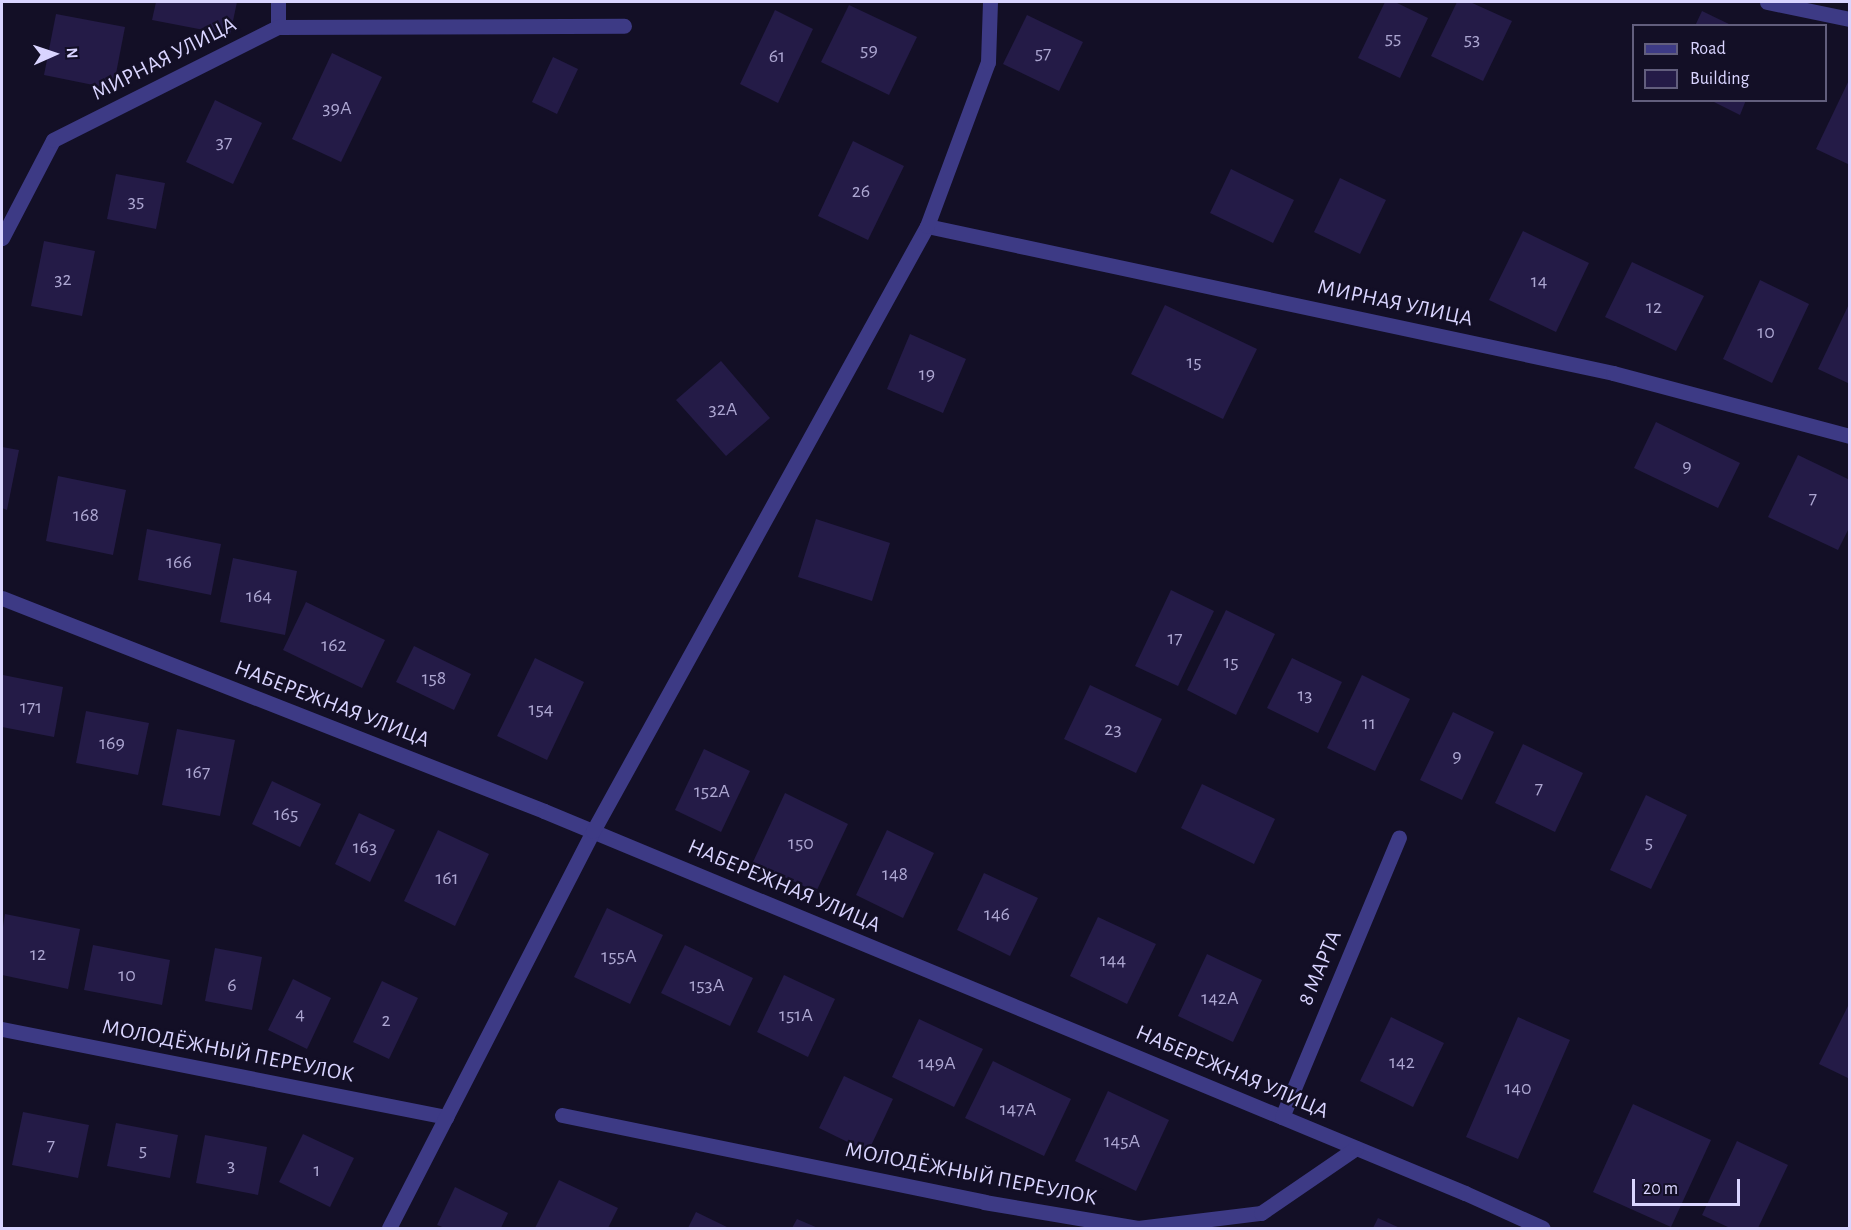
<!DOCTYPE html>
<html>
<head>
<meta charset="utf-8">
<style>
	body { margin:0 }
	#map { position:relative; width:1851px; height:1230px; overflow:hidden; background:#130f26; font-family:"Alegreya Sans",sans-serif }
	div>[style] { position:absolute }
	.building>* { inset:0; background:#241b47 }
	.minor>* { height:15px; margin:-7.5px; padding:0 7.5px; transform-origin:7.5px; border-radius:7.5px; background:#3d3a85 }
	span { translate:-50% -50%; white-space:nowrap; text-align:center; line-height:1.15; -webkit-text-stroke:5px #130f26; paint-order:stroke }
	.number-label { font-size:20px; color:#aca6d1 }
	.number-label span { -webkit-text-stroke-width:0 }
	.street-label { font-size:22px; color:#d9d4ff }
	.frame { position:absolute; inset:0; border:3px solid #d9d4ff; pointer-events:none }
	.legend { position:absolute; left:1632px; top:24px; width:195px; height:78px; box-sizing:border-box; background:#130f26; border:2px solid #625e7d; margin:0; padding:8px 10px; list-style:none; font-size:18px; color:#d9d4ff }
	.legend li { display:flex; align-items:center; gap:12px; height:30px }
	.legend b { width:30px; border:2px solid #625e7d }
	.north { position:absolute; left:24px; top:24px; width:60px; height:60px; -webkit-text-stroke:4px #130f26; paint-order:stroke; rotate:87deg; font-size:16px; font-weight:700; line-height:24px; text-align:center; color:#d9d4ff }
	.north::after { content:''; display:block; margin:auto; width:21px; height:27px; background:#d9d4ff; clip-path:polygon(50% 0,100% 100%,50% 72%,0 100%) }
	.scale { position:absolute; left:1632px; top:1179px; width:108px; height:27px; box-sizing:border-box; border:3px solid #d9d4ff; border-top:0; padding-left:8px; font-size:18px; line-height:21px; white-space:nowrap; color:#d9d4ff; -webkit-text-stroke:4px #130f26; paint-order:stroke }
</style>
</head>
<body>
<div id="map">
	<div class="building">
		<div style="clip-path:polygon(156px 2px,237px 2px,230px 35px,152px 20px)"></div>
		<div style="clip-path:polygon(1385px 2px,1395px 2px,1428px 18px,1400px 78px,1358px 58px)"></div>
		<div style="clip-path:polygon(1457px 2px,1470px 2px,1512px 21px,1483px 81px,1431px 56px)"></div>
		<div style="clip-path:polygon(849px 5px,917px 37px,889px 95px,821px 62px)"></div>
		<div style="clip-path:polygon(775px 10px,813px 29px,778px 103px,740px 84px)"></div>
		<div style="clip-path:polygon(1702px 11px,1733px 26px,1695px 26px)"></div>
		<div style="clip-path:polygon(56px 14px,125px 27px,113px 89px,44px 75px)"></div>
		<div style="clip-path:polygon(1027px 15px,1083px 42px,1059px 91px,1003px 64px)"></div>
		<div style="clip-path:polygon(332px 53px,382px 77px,341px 162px,292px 139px)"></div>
		<div style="clip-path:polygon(553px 57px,578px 69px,557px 114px,532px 102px)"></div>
		<div style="clip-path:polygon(1850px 78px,1850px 165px,1816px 149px)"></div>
		<div style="clip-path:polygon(215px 100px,262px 123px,233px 184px,186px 162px)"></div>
		<div style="clip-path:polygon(1710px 100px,1746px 100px,1740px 115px)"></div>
		<div style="clip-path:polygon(853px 141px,904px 166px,868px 240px,818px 216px)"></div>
		<div style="clip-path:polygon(1231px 169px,1294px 200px,1273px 243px,1210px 213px)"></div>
		<div style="clip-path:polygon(116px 174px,165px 183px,156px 229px,107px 219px)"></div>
		<div style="clip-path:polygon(1340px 178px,1386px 200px,1360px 254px,1314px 232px)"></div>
		<div style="clip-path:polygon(1523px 231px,1589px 263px,1556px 332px,1489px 300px)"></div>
		<div style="clip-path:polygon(44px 241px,95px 251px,82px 316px,31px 306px)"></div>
		<div style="clip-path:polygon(1632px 262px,1704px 296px,1676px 351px,1605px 317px)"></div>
		<div style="clip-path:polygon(1760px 280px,1809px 304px,1772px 383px,1723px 359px)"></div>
		<div style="clip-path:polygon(1850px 302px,1850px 384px,1818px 369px)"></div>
		<div style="clip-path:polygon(1165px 305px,1257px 349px,1223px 419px,1131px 374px)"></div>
		<div style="clip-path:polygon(910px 334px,966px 359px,943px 413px,887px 389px)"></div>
		<div style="clip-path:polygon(721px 361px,770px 418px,726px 456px,676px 400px)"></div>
		<div style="clip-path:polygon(1656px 422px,1740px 463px,1718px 508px,1634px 468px)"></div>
		<div style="clip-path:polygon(2px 447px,19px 450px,7px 510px,2px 508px)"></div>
		<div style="clip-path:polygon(1798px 455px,1850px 480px,1850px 526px,1838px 550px,1768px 517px)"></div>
		<div style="clip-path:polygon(58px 476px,126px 490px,113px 555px,46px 541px)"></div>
		<div style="clip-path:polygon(816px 519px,890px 543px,872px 601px,798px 577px)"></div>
		<div style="clip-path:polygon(147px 529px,221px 544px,211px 595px,138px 580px)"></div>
		<div style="clip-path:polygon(233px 558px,297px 571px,285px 635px,220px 622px)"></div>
		<div style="clip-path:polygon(1171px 590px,1214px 611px,1178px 686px,1135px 666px)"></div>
		<div style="clip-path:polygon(306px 602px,385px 640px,362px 688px,283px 650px)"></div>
		<div style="clip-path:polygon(1226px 610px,1275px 634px,1236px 715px,1187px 690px)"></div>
		<div style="clip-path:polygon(414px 646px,471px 674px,454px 710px,396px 682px)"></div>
		<div style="clip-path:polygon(535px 658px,584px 682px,547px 760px,497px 736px)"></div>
		<div style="clip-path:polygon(1292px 658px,1342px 682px,1318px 733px,1267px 708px)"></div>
		<div style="clip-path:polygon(3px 675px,63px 687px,54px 737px,2px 727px)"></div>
		<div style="clip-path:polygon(1362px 675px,1410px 699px,1375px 771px,1327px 748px)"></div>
		<div style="clip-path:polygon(1090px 685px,1162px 719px,1136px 773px,1064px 739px)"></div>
		<div style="clip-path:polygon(86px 711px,149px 723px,138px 775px,76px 763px)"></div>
		<div style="clip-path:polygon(1453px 712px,1494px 732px,1462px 800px,1420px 780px)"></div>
		<div style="clip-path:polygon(177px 729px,235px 740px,220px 816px,162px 805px)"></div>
		<div style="clip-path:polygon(1523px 744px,1583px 773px,1555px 832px,1495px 803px)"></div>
		<div style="clip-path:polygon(704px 749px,750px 771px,721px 832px,675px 810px)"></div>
		<div style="clip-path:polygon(272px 781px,321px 804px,300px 847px,252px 824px)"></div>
		<div style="clip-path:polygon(1202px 784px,1275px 819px,1254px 864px,1181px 828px)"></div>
		<div style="clip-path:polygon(785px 793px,848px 824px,816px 892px,753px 862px)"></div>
		<div style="clip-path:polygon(1646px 795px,1687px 815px,1651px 889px,1610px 870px)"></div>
		<div style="clip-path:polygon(359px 813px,395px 830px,370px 882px,335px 864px)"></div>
		<div style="clip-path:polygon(438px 830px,489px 854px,455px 926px,404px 901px)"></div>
		<div style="clip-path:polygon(887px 830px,934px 853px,903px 918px,856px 895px)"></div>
		<div style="clip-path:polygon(984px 873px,1038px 898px,1010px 956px,957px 930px)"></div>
		<div style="clip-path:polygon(607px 908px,663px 935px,630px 1004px,574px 977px)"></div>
		<div style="clip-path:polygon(5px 914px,80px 929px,68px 989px,2px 975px,2px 933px)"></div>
		<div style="clip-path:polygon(1098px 917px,1156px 944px,1127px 1004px,1070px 976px)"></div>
		<div style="clip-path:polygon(93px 945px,170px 960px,162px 1005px,84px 990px)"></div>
		<div style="clip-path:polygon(685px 945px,753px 978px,730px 1026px,661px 993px)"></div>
		<div style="clip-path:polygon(215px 948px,262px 957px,252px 1010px,205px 1001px)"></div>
		<div style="clip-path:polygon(1207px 954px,1262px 980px,1233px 1042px,1178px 1016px)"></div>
		<div style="clip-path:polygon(784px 975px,835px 999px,808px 1057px,757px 1032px)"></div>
		<div style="clip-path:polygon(293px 979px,331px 998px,307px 1049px,268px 1030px)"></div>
		<div style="clip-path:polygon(382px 981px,418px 998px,389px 1059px,353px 1042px)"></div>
		<div style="clip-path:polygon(1850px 1002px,1850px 1079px,1819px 1064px)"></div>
		<div style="clip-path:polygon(1391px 1017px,1444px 1043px,1413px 1107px,1360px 1081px)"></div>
		<div style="clip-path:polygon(1518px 1017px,1570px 1040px,1518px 1159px,1466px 1137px)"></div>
		<div style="clip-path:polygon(919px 1019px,983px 1049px,954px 1107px,892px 1077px)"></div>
		<div style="clip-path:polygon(993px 1061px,1071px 1099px,1044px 1156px,965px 1118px)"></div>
		<div style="clip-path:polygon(844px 1076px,893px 1099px,868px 1152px,819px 1128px)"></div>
		<div style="clip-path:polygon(1108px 1091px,1169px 1120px,1136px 1191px,1075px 1161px)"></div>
		<div style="clip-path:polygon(1633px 1104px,1711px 1140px,1671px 1227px,1593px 1192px)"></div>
		<div style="clip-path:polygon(23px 1112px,89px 1125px,78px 1178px,12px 1165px)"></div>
		<div style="clip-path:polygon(116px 1123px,178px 1135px,170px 1178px,107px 1166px)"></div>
		<div style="clip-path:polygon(303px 1134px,354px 1158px,330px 1207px,279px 1182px)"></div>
		<div style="clip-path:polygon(205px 1135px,267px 1147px,258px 1195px,196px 1183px)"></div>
		<div style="clip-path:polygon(1737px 1141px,1788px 1165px,1758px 1228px,1730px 1228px,1702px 1215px)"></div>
		<div style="clip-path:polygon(559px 1180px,618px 1208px,608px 1228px,535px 1228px)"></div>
		<div style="clip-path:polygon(455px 1187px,508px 1213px,501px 1228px,445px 1228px,437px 1225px)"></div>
		<div style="clip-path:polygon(696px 1212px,729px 1228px,688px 1228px)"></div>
		<div style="clip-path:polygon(1378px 1218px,1400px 1228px,1373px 1228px)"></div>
		<div style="clip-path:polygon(797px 1219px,818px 1228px,792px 1228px)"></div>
	</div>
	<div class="minor">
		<div style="left:1767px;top:2px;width:85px;rotate:11.6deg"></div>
		<div style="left:278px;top:27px;width:25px;rotate:-90deg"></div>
		<div style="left:927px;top:226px;width:702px;rotate:12.09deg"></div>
		<div style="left:1613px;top:373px;width:245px;rotate:14.9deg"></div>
		<div style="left:2px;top:238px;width:110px;rotate:-62.5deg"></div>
		<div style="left:53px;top:140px;width:252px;rotate:-26.7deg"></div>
		<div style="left:278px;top:27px;width:346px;rotate:-0.2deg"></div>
		<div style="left:2px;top:598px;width:582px;rotate:21.45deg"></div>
		<div style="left:544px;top:811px;width:997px;rotate:22.53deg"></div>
		<div style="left:1465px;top:1193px;width:85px;rotate:24.2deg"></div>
		<div style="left:2px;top:1029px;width:453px;rotate:11.2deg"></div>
		<div style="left:562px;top:1115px;width:431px;rotate:11.6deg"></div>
		<div style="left:984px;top:1202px;width:156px;rotate:9.6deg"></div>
		<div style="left:1138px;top:1228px;width:124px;rotate:-7deg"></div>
		<div style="left:1261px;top:1213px;width:115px;rotate:-34.4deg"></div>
		<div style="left:1282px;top:1117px;width:303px;rotate:-67.3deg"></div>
		<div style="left:389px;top:1228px;width:446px;rotate:-62.8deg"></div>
		<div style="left:593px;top:831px;width:691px;rotate:-61.1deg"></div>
		<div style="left:927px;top:226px;width:175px;rotate:-69.6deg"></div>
		<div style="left:988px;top:62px;width:60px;rotate:-88.1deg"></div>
	</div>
	<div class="number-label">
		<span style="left:1393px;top:38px">55</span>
		<span style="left:1472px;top:39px">53</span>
		<span style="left:869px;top:50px">59</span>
		<span style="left:1043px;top:53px">57</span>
		<span style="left:777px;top:56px">61</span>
		<span style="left:337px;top:108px">39А</span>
		<span style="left:224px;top:142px">37</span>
		<span style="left:861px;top:191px">26</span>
		<span style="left:136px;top:201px">35</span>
		<span style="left:63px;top:279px">32</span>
		<span style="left:1539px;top:281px">14</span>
		<span style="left:1654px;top:307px">12</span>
		<span style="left:1766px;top:332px">10</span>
		<span style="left:1194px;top:362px">15</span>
		<span style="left:927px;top:374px">19</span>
		<span style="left:723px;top:409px">32А</span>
		<span style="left:1687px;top:466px">9</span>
		<span style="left:1813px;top:498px">7</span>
		<span style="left:86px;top:515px">168</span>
		<span style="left:179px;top:562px">166</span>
		<span style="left:259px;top:596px">164</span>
		<span style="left:1175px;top:638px">17</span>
		<span style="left:334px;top:645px">162</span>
		<span style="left:1231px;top:662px">15</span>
		<span style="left:434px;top:678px">158</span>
		<span style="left:1305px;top:695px">13</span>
		<span style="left:31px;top:707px">171</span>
		<span style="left:541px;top:709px">154</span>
		<span style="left:1369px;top:723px">11</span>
		<span style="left:1113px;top:729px">23</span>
		<span style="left:112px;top:743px">169</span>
		<span style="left:1457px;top:756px">9</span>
		<span style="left:198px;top:772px">167</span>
		<span style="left:1539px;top:788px">7</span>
		<span style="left:712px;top:791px">152А</span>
		<span style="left:286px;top:814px">165</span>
		<span style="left:1649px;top:842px">5</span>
		<span style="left:801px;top:843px">150</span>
		<span style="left:365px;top:847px">163</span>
		<span style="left:895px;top:874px">148</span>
		<span style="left:447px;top:878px">161</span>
		<span style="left:997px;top:914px">146</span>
		<span style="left:38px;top:954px">12</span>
		<span style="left:619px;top:956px">155А</span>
		<span style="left:1113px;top:960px">144</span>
		<span style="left:127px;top:975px">10</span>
		<span style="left:232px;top:985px">6</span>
		<span style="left:707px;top:985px">153А</span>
		<span style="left:1220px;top:998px">142А</span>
		<span style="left:300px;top:1014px">4</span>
		<span style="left:796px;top:1015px">151А</span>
		<span style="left:386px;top:1020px">2</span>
		<span style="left:1402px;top:1062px">142</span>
		<span style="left:937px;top:1063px">149А</span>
		<span style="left:1518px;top:1088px">140</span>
		<span style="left:1018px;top:1109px">147А</span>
		<span style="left:1122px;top:1141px">145А</span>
		<span style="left:51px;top:1145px">7</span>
		<span style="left:143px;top:1150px">5</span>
		<span style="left:231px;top:1165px">3</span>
		<span style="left:317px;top:1170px">1</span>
	</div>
	<div class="street-label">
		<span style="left:164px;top:59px;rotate:-27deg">МИРНАЯ УЛИЦА</span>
		<span style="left:1395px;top:303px;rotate:12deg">МИРНАЯ УЛИЦА</span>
		<span style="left:332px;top:704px;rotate:21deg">НАБЕРЕЖНАЯ УЛИЦА</span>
		<span style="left:784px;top:886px;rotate:23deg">НАБЕРЕЖНАЯ УЛИЦА</span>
		<span style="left:1320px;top:968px;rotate:-67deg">8 МАРТА</span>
		<span style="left:228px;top:1051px;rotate:11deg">МОЛОДЁЖНЫЙ ПЕРЕУЛОК</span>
		<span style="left:1232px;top:1072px;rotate:23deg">НАБЕРЕЖНАЯ УЛИЦА</span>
		<span style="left:971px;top:1174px;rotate:11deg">МОЛОДЁЖНЫЙ ПЕРЕУЛОК</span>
	</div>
	<div class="frame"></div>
	<ul class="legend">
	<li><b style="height:8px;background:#3d3a85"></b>Road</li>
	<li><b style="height:16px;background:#241b47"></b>Building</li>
	</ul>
	<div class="north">N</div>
	<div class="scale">20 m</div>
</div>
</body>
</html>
